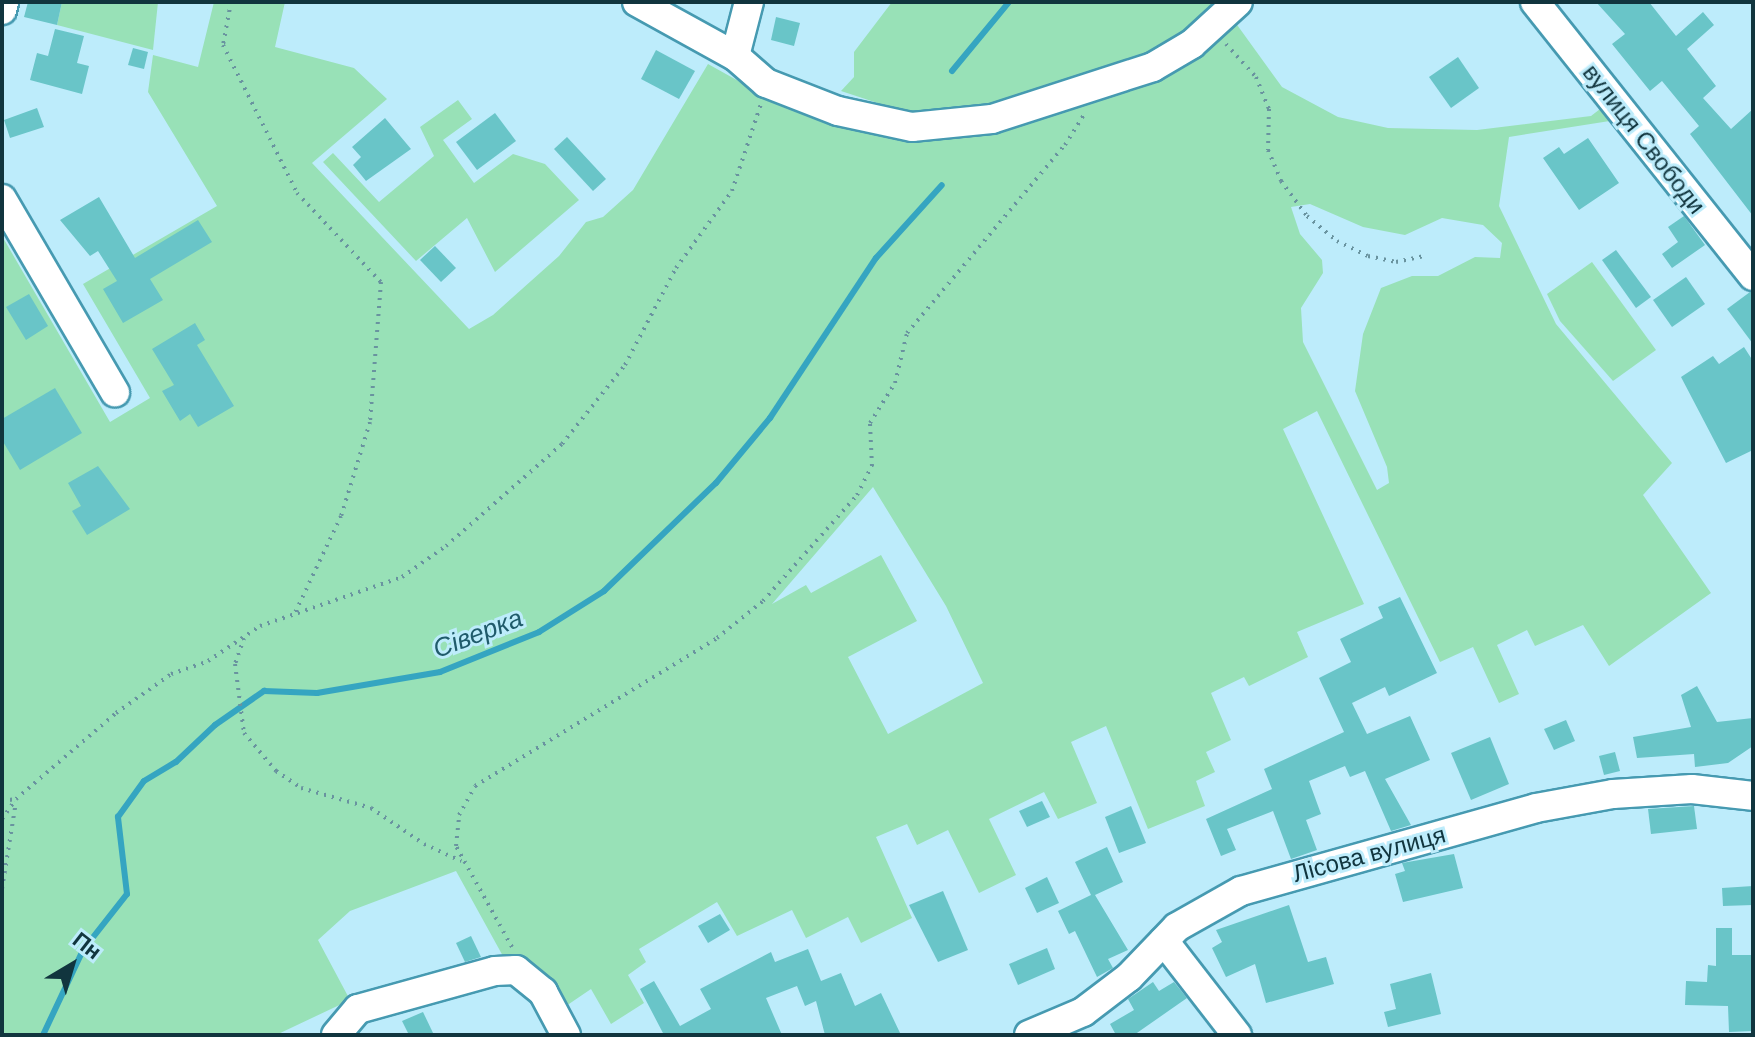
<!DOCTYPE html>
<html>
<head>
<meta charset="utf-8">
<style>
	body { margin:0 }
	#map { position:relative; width:1755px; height:1037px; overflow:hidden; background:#bdecfb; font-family:Helvetica,sans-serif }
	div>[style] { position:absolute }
	.green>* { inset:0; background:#98e1b7 }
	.stream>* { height:6px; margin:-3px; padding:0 3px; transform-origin:3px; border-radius:3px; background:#35a5c1 }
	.building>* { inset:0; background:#69c5c8 }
	.path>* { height:4px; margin-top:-2px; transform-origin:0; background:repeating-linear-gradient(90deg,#69939f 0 2px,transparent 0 8px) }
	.roads { filter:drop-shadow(2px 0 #469ab1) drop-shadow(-2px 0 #469ab1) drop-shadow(0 2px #469ab1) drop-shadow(0 -2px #469ab1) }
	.minor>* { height:28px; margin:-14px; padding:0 14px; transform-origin:14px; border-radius:14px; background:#fff }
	span { translate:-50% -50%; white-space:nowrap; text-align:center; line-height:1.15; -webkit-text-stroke:6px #bdecfb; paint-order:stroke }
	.street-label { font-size:24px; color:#11353e }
	.water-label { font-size:26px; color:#205b6b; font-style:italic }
	.frame { position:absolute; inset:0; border:4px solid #11353e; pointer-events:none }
	.north { position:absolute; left:32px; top:925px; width:80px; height:80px; -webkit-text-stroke:6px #bdecfb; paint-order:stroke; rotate:38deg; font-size:22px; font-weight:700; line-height:32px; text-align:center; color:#11353e }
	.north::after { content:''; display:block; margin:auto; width:28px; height:36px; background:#11353e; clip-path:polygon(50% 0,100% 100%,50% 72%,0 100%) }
</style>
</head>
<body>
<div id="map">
	<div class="green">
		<div style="clip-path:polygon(62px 2px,158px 2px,153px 50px,57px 25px)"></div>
		<div style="clip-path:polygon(evenodd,214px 2px,285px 2px,275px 47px,354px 68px,387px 99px,312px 163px,469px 329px,493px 315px,559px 256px,586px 222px,603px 217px,633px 190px,708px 64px,767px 97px,993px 126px,1235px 22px,1282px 87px,1338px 117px,1388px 128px,1477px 130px,1591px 116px,1604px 106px,1616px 120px,1509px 137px,1499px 206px,1556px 324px,1672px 463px,1643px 495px,1711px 593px,1609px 666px,1583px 625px,1535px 646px,1527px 630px,1497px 645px,1519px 694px,1499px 703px,1473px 647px,1440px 662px,1317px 411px,1283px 429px,1364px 604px,1297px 632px,1308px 657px,1249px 686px,1244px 677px,1211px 693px,1231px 740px,1206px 752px,1215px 772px,1196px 781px,1205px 806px,1148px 829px,1106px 726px,1071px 742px,1097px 803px,1058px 819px,1044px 792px,989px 819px,1016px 875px,979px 893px,948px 830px,917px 845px,907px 824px,876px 837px,912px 918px,861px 943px,848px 917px,806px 938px,792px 910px,737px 936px,717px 902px,639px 949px,646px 962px,628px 975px,644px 1003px,611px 1024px,591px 989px,566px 1006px,552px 980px,544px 983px,504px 958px,456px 871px,350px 911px,318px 940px,350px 1000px,276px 1035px,2px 1035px,2px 236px,110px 422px,150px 398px,83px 284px,217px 206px,148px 92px,153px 55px,198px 67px,214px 2px,1310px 204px,1363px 227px,1405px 235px,1442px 218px,1483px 225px,1502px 243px,1500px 258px,1475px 257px,1438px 276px,1412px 276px,1381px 288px,1363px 334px,1355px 391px,1387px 467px,1389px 483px,1377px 490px,1303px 342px,1301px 308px,1323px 273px,1322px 260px,1300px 234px,1291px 207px,1310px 204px,214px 2px,873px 487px,946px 606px,983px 683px,888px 734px,848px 657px,917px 621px,881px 555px,811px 593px,806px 585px,772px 604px,873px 487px)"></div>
		<div style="clip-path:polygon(892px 2px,1225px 2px,1204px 22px,1150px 57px,989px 106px,914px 115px,841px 91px,854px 77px,854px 52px)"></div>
		<div style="clip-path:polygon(458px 100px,472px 119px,443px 140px,474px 183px,513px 154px,545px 164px,579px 200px,495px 272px,467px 218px,416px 261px,323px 162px,333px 153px,379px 202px,434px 156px,420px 127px)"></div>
		<div style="clip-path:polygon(1592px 262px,1656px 350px,1613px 381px,1560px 321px,1547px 294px)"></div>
	</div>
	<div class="stream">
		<div style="left:952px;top:71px;width:89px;rotate:-50.4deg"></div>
		<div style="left:43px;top:1035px;width:94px;rotate:-64.8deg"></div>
		<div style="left:83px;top:950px;width:71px;rotate:-51.8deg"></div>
		<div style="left:127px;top:894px;width:78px;rotate:-96.7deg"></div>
		<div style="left:118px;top:817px;width:44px;rotate:-54.2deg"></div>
		<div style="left:144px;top:781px;width:37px;rotate:-31deg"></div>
		<div style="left:176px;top:762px;width:54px;rotate:-43.5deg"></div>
		<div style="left:215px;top:725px;width:60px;rotate:-34.8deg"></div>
		<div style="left:264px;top:691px;width:53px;rotate:2.2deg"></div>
		<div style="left:317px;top:693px;width:125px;rotate:-9.7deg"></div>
		<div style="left:440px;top:672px;width:107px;rotate:-22deg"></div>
		<div style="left:539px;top:632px;width:77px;rotate:-32.2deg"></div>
		<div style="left:604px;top:591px;width:156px;rotate:-44deg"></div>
		<div style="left:716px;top:483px;width:85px;rotate:-50.3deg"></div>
		<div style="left:770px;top:418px;width:192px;rotate:-56.5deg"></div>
		<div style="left:876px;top:258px;width:98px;rotate:-47.9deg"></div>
	</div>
	<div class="building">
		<div style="clip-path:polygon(28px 2px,62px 2px,57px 25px,24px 17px)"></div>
		<div style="clip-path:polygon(1596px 2px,1649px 2px,1676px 36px,1703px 12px,1714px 25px,1687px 49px,1716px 86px,1703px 98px,1731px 129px,1753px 109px,1753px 216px,1690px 134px,1699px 126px,1662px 81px,1650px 91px,1612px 44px,1625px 34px)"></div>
		<div style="clip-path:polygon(776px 17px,800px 23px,794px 46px,771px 40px)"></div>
		<div style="clip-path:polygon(55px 29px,84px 36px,77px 63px,89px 66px,82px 94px,30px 80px,37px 53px,48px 56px)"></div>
		<div style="clip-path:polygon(133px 48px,148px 52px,144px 69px,128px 65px)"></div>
		<div style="clip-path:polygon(656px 50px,695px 71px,679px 99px,641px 79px)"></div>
		<div style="clip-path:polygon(1458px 57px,1479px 88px,1451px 108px,1429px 77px)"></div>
		<div style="clip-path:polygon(37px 108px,44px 127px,10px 138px,4px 120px)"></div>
		<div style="clip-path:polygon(495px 113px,516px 141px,477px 170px,456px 142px)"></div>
		<div style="clip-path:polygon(385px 118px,411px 149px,366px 181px,353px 165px,361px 157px,352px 147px)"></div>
		<div style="clip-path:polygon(567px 137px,606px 179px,593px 191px,554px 149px)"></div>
		<div style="clip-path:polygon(1588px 138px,1619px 183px,1579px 210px,1543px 158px,1559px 147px,1564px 154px)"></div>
		<div style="clip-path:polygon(99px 197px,135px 258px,198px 220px,212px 242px,150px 279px,163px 300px,123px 323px,103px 289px,117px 281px,98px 251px,90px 256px,60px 220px)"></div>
		<div style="clip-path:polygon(1684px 216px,1705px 245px,1672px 268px,1662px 254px,1678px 242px,1668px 227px)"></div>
		<div style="clip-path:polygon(435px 246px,456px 268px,441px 282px,420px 260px)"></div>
		<div style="clip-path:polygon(1616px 250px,1651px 297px,1636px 308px,1602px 260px)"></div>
		<div style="clip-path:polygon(1686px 277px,1705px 304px,1672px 327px,1653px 300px)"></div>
		<div style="clip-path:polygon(1750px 292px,1753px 293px,1753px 344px,1727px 309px)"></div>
		<div style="clip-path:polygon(29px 294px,48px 326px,26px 340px,6px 307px)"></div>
		<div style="clip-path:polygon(195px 323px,205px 340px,197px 345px,234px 406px,198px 427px,190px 414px,180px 421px,162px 391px,174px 385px,152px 349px)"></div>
		<div style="clip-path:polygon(1744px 347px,1753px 361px,1753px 450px,1726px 463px,1681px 377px,1713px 356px,1719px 364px)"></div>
		<div style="clip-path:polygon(55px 388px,82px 433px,20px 470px,2px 440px,2px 419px)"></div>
		<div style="clip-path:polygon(98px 466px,130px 509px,87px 535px,72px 511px,81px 506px,68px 483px)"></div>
		<div style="clip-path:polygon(1400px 597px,1437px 673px,1389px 696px,1385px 687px,1352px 703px,1367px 734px,1410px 716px,1430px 760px,1385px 779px,1411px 825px,1391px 831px,1365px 771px,1350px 777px,1345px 766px,1309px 781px,1321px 814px,1306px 820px,1317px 850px,1291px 859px,1273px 811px,1227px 829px,1236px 850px,1221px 856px,1206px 819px,1272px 789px,1264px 769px,1344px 732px,1319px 678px,1351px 662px,1340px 639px,1383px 618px,1378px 607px)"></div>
		<div style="clip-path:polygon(1697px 686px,1717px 722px,1753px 718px,1753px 746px,1728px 763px,1695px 767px,1694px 754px,1637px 758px,1633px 737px,1691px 727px,1681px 695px)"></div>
		<div style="clip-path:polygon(1566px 720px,1575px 741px,1554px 750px,1544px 729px)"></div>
		<div style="clip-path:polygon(1490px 737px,1509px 784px,1471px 800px,1451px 753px)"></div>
		<div style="clip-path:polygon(1615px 752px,1620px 771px,1604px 775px,1599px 756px)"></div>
		<div style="clip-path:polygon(1042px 801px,1050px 817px,1027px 827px,1019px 811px)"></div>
		<div style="clip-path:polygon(1131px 806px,1146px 843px,1119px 853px,1105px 817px)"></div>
		<div style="clip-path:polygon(1694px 806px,1697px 829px,1651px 834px,1648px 809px)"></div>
		<div style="clip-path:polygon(1107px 847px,1123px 882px,1095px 895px,1128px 950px,1108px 959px,1113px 968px,1097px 977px,1075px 931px,1069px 934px,1058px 911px,1091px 895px,1075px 862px)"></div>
		<div style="clip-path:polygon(1454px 854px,1463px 888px,1403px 902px,1395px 874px,1405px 871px,1402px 863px)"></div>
		<div style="clip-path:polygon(1047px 877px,1059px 903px,1037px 913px,1025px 888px)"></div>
		<div style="clip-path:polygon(1753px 886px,1753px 905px,1723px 906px,1722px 888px)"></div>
		<div style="clip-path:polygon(943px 891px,968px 950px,938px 962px,909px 905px)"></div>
		<div style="clip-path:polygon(1289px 905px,1308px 962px,1326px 957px,1334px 984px,1266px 1003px,1255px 964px,1226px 977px,1212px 948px,1222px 942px,1216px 930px)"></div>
		<div style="clip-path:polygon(720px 914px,730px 930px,708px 943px,698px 926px)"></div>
		<div style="clip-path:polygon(1716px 928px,1732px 928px,1732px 955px,1753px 955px,1753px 1031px,1729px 1032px,1728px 1006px,1685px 1005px,1686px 981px,1707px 982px,1708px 965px,1716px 966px)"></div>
		<div style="clip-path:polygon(471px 936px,481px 957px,465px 962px,456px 943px)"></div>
		<div style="clip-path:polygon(1047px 948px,1055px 969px,1018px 985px,1009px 964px)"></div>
		<div style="clip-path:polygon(808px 949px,821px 981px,841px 973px,855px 1006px,881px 993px,901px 1035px,825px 1035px,816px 1001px,805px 1006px,797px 986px,766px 998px,782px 1035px,664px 1035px,640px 989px,654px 981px,680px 1026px,711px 1009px,700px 989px,771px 952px,775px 962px)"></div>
		<div style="clip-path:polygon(1431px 973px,1441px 1014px,1388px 1027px,1384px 1012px,1396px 1009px,1390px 984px)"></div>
		<div style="clip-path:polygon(1153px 982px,1159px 991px,1174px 982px,1187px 998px,1134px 1035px,1116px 1035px,1110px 1024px,1134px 1010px,1128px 999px)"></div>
		<div style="clip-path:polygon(423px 1012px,434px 1035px,409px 1035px,402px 1021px)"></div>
	</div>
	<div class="path">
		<div style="left:231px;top:2px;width:44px;rotate:100.5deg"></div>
		<div style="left:223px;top:45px;width:165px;rotate:63.4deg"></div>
		<div style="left:297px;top:193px;width:122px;rotate:46.7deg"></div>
		<div style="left:381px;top:282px;width:140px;rotate:94.5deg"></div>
		<div style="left:370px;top:422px;width:98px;rotate:107.1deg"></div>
		<div style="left:341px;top:516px;width:110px;rotate:115.4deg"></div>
		<div style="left:1226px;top:44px;width:45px;rotate:47.7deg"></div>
		<div style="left:1256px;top:77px;width:35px;rotate:68deg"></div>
		<div style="left:1269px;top:109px;width:41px;rotate:91.4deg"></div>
		<div style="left:1268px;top:150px;width:34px;rotate:67deg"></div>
		<div style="left:1281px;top:181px;width:44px;rotate:53.4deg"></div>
		<div style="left:1307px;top:216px;width:39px;rotate:40deg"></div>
		<div style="left:1337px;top:241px;width:34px;rotate:26deg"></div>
		<div style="left:1368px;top:256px;width:29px;rotate:12deg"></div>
		<div style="left:1396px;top:262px;width:30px;rotate:-12deg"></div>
		<div style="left:244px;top:638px;width:28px;rotate:109deg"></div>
		<div style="left:235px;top:664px;width:70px;rotate:82.6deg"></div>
		<div style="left:244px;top:733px;width:50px;rotate:49.9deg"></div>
		<div style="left:276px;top:771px;width:30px;rotate:34deg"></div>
		<div style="left:301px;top:788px;width:73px;rotate:15.9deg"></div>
		<div style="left:371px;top:808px;width:64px;rotate:34.2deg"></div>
		<div style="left:424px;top:844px;width:41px;rotate:24.7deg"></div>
		<div style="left:2px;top:801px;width:14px;rotate:-8deg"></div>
		<div style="left:2px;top:819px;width:24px;rotate:-55deg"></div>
		<div style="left:16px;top:799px;width:132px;rotate:-40.7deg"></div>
		<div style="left:116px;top:713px;width:67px;rotate:-35.3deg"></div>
		<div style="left:171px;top:674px;width:39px;rotate:-19deg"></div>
		<div style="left:208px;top:661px;width:63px;rotate:-33.9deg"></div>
		<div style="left:260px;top:626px;width:150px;rotate:-19deg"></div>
		<div style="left:402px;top:577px;width:54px;rotate:-35.2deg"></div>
		<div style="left:446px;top:546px;width:154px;rotate:-41.3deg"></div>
		<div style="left:562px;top:444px;width:101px;rotate:-51.4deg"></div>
		<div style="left:625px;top:365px;width:110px;rotate:-62.3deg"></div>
		<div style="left:676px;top:268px;width:95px;rotate:-54deg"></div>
		<div style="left:732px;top:191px;width:92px;rotate:-71.6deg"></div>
		<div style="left:2px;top:889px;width:88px;rotate:-80.9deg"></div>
		<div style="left:512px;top:947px;width:115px;rotate:-119deg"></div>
		<div style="left:456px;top:846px;width:31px;rotate:-84deg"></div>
		<div style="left:459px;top:815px;width:33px;rotate:-61deg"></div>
		<div style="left:475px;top:786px;width:284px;rotate:-31.4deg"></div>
		<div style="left:717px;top:638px;width:59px;rotate:-38.8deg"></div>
		<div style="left:763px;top:601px;width:142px;rotate:-48.4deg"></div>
		<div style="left:857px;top:495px;width:33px;rotate:-63deg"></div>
		<div style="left:872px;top:466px;width:43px;rotate:-92.7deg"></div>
		<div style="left:870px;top:423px;width:47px;rotate:-58deg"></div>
		<div style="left:895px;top:383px;width:51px;rotate:-76.5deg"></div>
		<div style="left:907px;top:333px;width:246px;rotate:-50deg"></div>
		<div style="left:1065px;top:145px;width:36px;rotate:-58deg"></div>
	</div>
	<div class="roads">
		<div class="minor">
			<div style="left:637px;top:2px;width:112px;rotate:28.9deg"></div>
			<div style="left:735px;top:56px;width:41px;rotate:41.1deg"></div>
			<div style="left:766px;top:83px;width:77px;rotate:21.3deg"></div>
			<div style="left:838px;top:111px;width:76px;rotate:12.2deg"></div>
			<div style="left:912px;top:127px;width:80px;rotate:-5.7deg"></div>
			<div style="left:992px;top:119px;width:169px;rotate:-17.9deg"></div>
			<div style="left:1153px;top:67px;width:45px;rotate:-30.5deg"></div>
			<div style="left:1192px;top:44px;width:62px;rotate:-42.4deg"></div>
			<div style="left:1535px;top:2px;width:350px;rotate:51.5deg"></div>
			<div style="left:2px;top:10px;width:8px;rotate:-76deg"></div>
			<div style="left:735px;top:56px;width:56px;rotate:-75.5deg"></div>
			<div style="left:2px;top:199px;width:224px;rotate:59.7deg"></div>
			<div style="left:1164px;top:941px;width:119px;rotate:52.2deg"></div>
			<div style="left:336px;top:1035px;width:34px;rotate:-50deg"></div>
			<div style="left:358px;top:1009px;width:142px;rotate:-15.5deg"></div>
			<div style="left:495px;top:971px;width:21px;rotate:-3deg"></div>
			<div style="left:516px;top:970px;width:35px;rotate:39deg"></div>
			<div style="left:543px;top:992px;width:49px;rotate:61.9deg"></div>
			<div style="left:1029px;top:1035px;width:59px;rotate:-23.1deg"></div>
			<div style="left:1083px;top:1012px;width:58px;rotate:-37.3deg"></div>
			<div style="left:1129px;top:977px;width:69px;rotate:-46.2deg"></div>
			<div style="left:1177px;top:927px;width:73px;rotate:-29.4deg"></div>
			<div style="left:1241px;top:891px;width:306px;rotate:-15.7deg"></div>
			<div style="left:1536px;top:808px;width:78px;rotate:-10.3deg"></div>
			<div style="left:1613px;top:794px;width:79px;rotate:-3.6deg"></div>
			<div style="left:1692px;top:789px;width:61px;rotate:6.5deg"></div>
		</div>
	</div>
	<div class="street-label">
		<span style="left:1644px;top:139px;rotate:52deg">вулиця Свободи</span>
		<span style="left:1369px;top:854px;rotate:-15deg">Лісова вулиця</span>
	</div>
	<div class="water-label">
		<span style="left:478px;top:634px;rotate:-21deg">Сіверка</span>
	</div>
	<div class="frame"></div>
	<div class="north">Пн</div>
</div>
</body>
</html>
